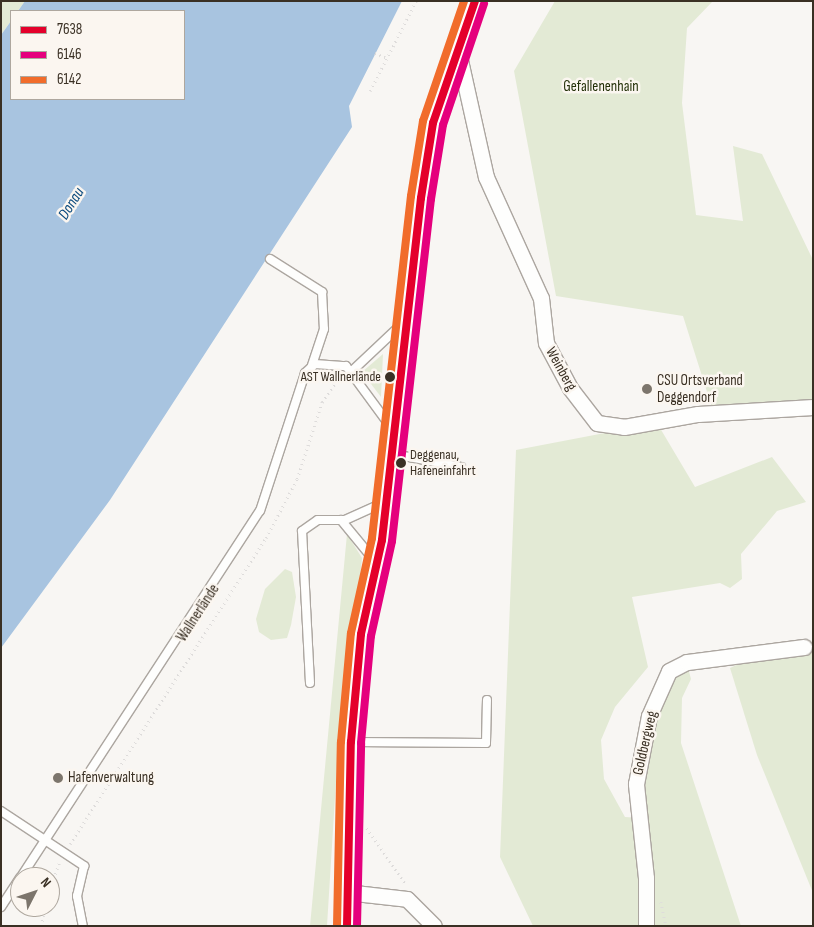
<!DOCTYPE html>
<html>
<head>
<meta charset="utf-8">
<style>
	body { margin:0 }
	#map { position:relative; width:814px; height:927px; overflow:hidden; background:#f8f6f3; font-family:"Sofia Sans Condensed",sans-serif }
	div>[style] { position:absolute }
	.green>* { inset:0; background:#e3ead5 }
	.water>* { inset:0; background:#a8c4e0 }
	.path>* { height:2.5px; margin-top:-1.25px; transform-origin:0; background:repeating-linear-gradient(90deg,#dedcdb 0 1px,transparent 0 5px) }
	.roads { filter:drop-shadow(1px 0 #aca6a0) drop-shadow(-1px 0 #aca6a0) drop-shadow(0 1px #aca6a0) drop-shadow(0 -1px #aca6a0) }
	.lane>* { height:8px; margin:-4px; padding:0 4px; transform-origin:4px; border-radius:4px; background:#fefefd }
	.street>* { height:15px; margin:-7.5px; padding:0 7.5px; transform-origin:7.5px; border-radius:7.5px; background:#fefefd }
	.secondary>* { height:21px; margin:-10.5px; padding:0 10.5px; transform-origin:10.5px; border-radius:10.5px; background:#fefefd }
	.bus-1>* { height:8px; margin:-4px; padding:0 4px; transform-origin:4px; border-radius:4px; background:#e4002b }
	.bus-2>* { height:8px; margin:-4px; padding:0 4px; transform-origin:4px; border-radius:4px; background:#e5007d }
	.bus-3>* { height:8px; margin:-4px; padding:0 4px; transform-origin:4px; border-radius:4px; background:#f16c2b }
	.dots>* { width:14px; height:14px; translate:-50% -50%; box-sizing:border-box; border:2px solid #fbf6f0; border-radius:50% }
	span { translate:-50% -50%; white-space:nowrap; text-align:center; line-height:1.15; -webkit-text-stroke:5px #fbf6f0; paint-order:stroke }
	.bus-label { font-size:14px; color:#3a3024 }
	.right { translate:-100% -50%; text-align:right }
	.left { translate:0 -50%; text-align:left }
	.park-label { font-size:15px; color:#243109 }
	.street-label { font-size:15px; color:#3a3024 }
	.poi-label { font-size:15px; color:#3a3024 }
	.water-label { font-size:16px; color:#09497d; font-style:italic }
	.frame { position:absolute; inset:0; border:2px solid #3a3024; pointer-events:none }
	.legend { position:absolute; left:10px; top:10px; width:175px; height:90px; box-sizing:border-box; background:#fbf6f0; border:1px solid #aea79e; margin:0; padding:6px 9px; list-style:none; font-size:15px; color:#3a3024 }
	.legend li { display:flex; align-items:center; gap:10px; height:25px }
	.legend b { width:25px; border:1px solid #aea79e }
	.north { position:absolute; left:10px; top:867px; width:50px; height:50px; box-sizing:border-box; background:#fbf6f0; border:1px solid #aea79e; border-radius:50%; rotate:49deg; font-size:14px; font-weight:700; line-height:20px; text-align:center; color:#3a3024 }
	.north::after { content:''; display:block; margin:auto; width:18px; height:22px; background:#7c756c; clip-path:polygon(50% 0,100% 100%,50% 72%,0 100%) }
</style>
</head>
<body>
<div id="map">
	<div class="green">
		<div style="clip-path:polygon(1px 1px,25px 1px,18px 11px,11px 11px,11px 21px,1px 35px)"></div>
		<div style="clip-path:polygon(555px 1px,713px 1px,687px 28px,682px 103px,696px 215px,743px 221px,733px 146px,762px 154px,813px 260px,813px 408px,714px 414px,683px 316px,556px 296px,514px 71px)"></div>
		<div style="clip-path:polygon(383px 354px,381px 397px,362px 372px)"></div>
		<div style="clip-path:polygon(657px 423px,695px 487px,772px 457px,806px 502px,777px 511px,741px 554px,742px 579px,730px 588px,720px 583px,632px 597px,648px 667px,615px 707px,601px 740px,604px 779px,625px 817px,641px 818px,638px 784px,669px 671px,687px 664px,691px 679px,682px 698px,681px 743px,741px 926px,533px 926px,500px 857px,516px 450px)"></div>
		<div style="clip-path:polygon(347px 534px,362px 558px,360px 579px,339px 733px,327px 926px,310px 926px)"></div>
		<div style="clip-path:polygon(285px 569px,292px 572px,296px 597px,291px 625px,287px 638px,271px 640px,259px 632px,256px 619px,265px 589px)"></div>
		<div style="clip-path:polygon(813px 648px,813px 893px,757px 755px,730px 668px,756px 656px)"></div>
	</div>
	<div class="water">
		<div style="clip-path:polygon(25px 1px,402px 1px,349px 106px,352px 127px,110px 500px,1px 648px,1px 35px,11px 21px,11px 99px,184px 99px,184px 11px,18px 11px)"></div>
	</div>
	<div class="path">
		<div style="left:375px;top:53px;width:13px;rotate:23deg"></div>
		<div style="left:370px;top:91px;width:101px;rotate:-62.9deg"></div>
		<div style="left:367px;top:828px;width:67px;rotate:55.4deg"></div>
		<div style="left:70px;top:844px;width:363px;rotate:-57.4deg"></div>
		<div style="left:266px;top:538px;width:67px;rotate:-62.3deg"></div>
		<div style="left:297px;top:479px;width:81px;rotate:-72deg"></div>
		<div style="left:322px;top:402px;width:32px;rotate:-55deg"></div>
		<div style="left:50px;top:888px;width:27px;rotate:-70deg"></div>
		<div style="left:661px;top:902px;width:25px;rotate:78deg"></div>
		<div style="left:41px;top:926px;width:19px;rotate:-78deg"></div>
	</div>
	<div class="roads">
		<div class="lane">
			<div style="left:270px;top:259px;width:62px;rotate:32.4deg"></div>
			<div style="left:322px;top:292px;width:37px;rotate:87deg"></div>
			<div style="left:324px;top:329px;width:41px;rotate:108.4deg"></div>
			<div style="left:352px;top:371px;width:70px;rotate:-43.3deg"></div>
			<div style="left:393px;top:454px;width:69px;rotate:10.8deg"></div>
			<div style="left:341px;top:520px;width:52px;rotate:50.5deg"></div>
			<div style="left:310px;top:683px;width:152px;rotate:-93deg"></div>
			<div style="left:302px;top:531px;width:19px;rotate:-35deg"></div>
			<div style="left:318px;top:520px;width:27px"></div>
			<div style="left:345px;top:520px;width:44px;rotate:-24.2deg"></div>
			<div style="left:353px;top:742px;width:133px;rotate:0.4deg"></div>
			<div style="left:486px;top:743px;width:43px;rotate:-88.7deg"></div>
			<div style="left:1px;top:811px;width:100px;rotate:33.5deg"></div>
			<div style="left:84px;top:866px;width:31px;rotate:103deg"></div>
			<div style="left:77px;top:896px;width:31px;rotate:79deg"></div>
			<div style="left:21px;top:877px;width:437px;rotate:-56.9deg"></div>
			<div style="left:260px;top:511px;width:145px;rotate:-71.9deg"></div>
			<div style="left:305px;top:373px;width:13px;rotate:-42deg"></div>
			<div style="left:315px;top:364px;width:31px;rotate:4deg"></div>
			<div style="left:346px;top:366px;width:74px;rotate:53.7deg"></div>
			<div style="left:1px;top:907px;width:35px;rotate:-57deg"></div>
		</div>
		<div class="street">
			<div style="left:458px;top:51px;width:129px;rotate:77.5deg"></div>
			<div style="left:486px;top:177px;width:133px;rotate:65.6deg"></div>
			<div style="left:541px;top:298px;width:45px;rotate:83.7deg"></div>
			<div style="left:546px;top:343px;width:51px;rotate:61.9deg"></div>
			<div style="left:570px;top:388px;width:44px;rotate:52.4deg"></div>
			<div style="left:597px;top:423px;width:27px;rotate:8deg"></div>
			<div style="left:624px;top:427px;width:75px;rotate:-10deg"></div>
			<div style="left:698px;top:414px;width:115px;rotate:-3.5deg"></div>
			<div style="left:346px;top:892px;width:61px;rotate:6.5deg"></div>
			<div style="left:407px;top:899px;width:38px;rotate:45deg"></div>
			<div style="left:646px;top:926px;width:48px;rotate:-90deg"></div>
			<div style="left:646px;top:878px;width:95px;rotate:-96.1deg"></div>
			<div style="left:636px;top:784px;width:69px;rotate:-79.2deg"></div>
			<div style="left:649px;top:716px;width:49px;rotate:-66deg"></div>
			<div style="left:669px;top:671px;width:20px;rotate:-27deg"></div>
			<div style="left:687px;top:662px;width:118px;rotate:-7.3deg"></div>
		</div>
		<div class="secondary">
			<div style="left:347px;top:926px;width:184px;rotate:-88.8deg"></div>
			<div style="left:351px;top:742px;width:108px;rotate:-84.7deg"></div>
			<div style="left:361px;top:634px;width:96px;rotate:-77.4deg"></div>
			<div style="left:382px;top:540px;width:344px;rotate:-83.5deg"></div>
			<div style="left:421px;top:198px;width:76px;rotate:-80.9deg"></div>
			<div style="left:433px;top:123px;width:129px;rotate:-71deg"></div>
		</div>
	</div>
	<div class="bus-1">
		<div style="left:347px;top:926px;width:184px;rotate:-88.8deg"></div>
		<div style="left:351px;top:742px;width:108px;rotate:-84.7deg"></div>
		<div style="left:361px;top:634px;width:96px;rotate:-77.4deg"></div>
		<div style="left:382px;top:540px;width:344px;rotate:-83.5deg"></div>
		<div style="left:421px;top:198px;width:76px;rotate:-80.9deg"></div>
		<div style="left:433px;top:123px;width:129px;rotate:-71deg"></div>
	</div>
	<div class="bus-2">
		<div style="left:357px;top:926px;width:183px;rotate:-88.7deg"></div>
		<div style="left:361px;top:743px;width:107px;rotate:-84.7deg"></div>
		<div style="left:371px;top:636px;width:97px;rotate:-77.5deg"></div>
		<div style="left:392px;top:541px;width:344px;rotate:-83.5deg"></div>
		<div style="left:431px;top:199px;width:75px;rotate:-80.8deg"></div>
		<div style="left:443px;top:125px;width:128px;rotate:-71.3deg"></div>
	</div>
	<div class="bus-3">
		<div style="left:337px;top:926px;width:184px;rotate:-88.8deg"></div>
		<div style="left:341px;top:742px;width:109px;rotate:-84.8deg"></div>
		<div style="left:351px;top:633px;width:97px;rotate:-77.5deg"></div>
		<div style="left:372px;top:538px;width:344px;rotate:-83.5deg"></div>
		<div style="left:411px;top:196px;width:76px;rotate:-80.9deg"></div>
		<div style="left:423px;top:121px;width:127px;rotate:-71.1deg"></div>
	</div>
	<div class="dots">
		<div style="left:390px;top:377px;background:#3a3024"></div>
		<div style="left:647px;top:389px;background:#7c756c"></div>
		<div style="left:401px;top:463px;background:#3a3024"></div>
		<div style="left:58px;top:778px;background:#7c756c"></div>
	</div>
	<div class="bus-label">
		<span class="right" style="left:381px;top:377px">AST Wallnerlände</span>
		<span class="left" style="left:410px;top:463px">Deggenau,<br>Hafeneinfahrt</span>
	</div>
	<div class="park-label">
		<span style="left:601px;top:87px">Gefallenenhain</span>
	</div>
	<div class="street-label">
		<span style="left:561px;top:369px;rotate:61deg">Weinberg</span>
		<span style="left:198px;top:613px;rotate:-57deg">Wallnerlände</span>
		<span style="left:645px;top:743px;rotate:-77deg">Goldbergweg</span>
	</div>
	<div class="poi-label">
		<span class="left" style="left:657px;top:389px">CSU Ortsverband<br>Deggendorf</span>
		<span class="left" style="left:68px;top:778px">Hafenverwaltung</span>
	</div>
	<div class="water-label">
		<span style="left:72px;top:204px;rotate:-58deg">Donau</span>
	</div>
	<div class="frame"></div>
	<ul class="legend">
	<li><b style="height:6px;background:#e4002b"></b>7638</li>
	<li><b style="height:6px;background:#e5007d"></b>6146</li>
	<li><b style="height:6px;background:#f16c2b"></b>6142</li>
	</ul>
	<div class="north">N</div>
</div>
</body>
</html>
